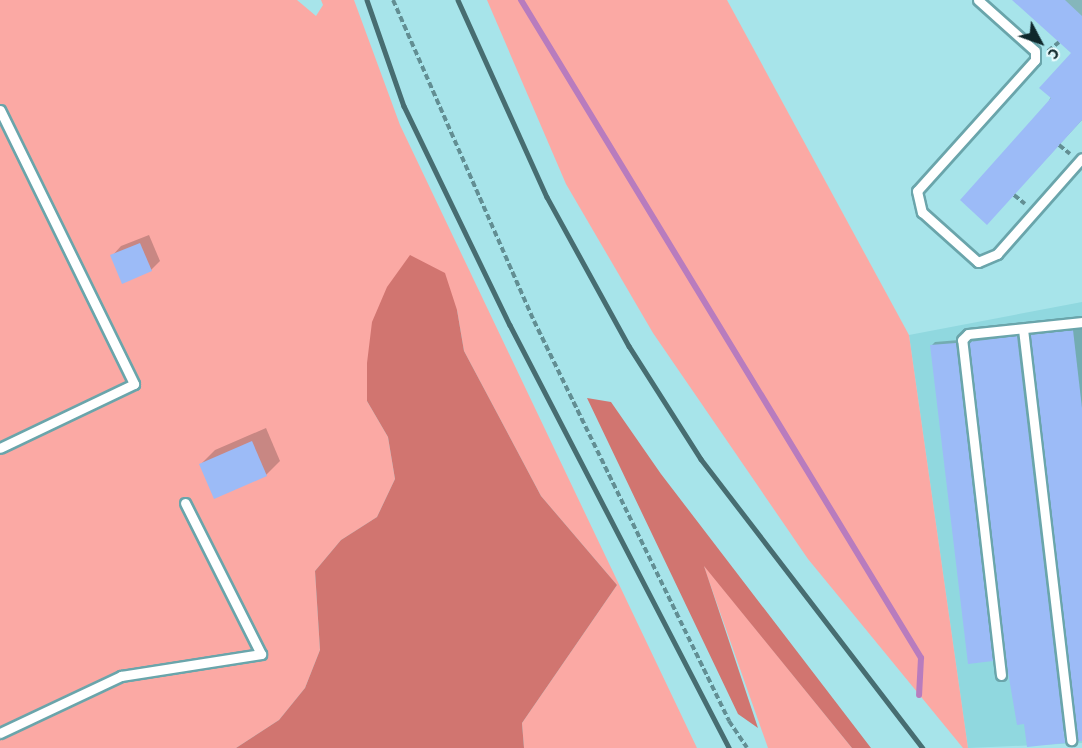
<!DOCTYPE html>
<html>
<head>
<meta charset="utf-8">
<style>
	body { margin:0 }
	#map { position:relative; width:1082px; height:748px; overflow:hidden; background:#a7e4ea; font-family:"Source Sans 3",sans-serif }
	div>[style] { position:absolute }
	.built>* { inset:0; background:#90d8df }
	.green>* { inset:0; background:#fba9a4 }
	.forest>* { inset:0; background:#d17570 }
	.shadow>* { inset:0; background:#0003 }
	.stream>* { height:6px; margin:-3px; padding:0 3px; transform-origin:3px; border-radius:3px; background:#b87cbe }
	.building>* { inset:0; background:#9cbbf7 }
	.path>* { height:4px; margin-top:-2px; transform-origin:0; background:repeating-linear-gradient(90deg,#628e93 0 6px,transparent 0 9px) }
	.roads { filter:drop-shadow(2px 0 #6aa5ab) drop-shadow(-2px 0 #6aa5ab) drop-shadow(0 2px #6aa5ab) drop-shadow(0 -2px #6aa5ab) }
	.lane>* { height:9px; margin:-4.5px; padding:0 4.5px; transform-origin:4.5px; border-radius:4.5px; background:#fff }
	.rail>* { height:4.5px; margin:-2.25px; padding:0 2.25px; transform-origin:2.25px; border-radius:2.25px; background:#476d71 }
	span { translate:-50% -50%; white-space:nowrap; text-align:center; line-height:1.15; -webkit-text-stroke:4.5px #ebfcfe; paint-order:stroke }
	.north { position:absolute; left:1010px; top:12px; width:60px; height:60px; -webkit-text-stroke:4px #ebfcfe; paint-order:stroke; rotate:131deg; font-size:16px; font-weight:700; line-height:24px; text-align:center; color:#0f282b }
	.north::after { content:''; display:block; margin:auto; width:21px; height:27px; background:#0f282b; clip-path:polygon(50% 0,100% 100%,50% 72%,0 100%) }
</style>
</head>
<body>
<div id="map">
	<div class="built">
		<div style="clip-path:polygon(1082px 302px,1082px 743px,968px 748px,909px 335px)"></div>
	</div>
	<div class="green">
		<div style="clip-path:polygon(0 0,297px 0,316px 16px,323px 5px,321px 0,354px 0,400px 125px,697px 748px,524px 748px,522px 723px,617px 585px,541px 496px,464px 351px,457px 310px,367px 401px,388px 437px,395px 479px,377px 517px,341px 540px,315px 571px,320px 650px,305px 688px,279px 720px,236px 748px,0 748px)"></div>
		<div style="clip-path:polygon(487px 0,727px 0,909px 335px,968px 748px,963px 748px,808px 559px,653px 333px,566px 184px)"></div>
		<div style="clip-path:polygon(703px 564px,852px 748px,768px 748px)"></div>
	</div>
	<div class="forest">
		<div style="clip-path:polygon(410px 255px,445px 273px,457px 310px,464px 351px,541px 496px,617px 585px,522px 723px,524px 748px,236px 748px,279px 720px,305px 688px,320px 650px,315px 571px,341px 540px,377px 517px,395px 479px,388px 437px,367px 401px,367px 363px,372px 322px,387px 287px)"></div>
		<div style="clip-path:polygon(587px 398px,611px 402px,661px 474px,871px 748px,852px 748px,704px 566px,758px 728px,738px 714px)"></div>
	</div>
	<div class="shadow">
		<div style="clip-path:polygon(1014px 0,1082px 0,1082px 120px,987px 223px,1073px 53px)"></div>
		<div style="clip-path:polygon(149px 235px,160px 261px,151px 270px,112px 256px,121px 246px)"></div>
		<div style="clip-path:polygon(1082px 326px,1082px 730px,1032px 335px,1036px 331px)"></div>
		<div style="clip-path:polygon(1021px 333px,1067px 729px,1063px 732px,971px 343px,975px 339px)"></div>
		<div style="clip-path:polygon(959px 340px,996px 656px,992px 660px,931px 346px,935px 342px)"></div>
		<div style="clip-path:polygon(266px 428px,280px 461px,266px 475px,201px 464px,215px 450px)"></div>
	</div>
	<div class="stream">
		<div style="left:521px;top:0;width:770px;rotate:58.7deg"></div>
		<div style="left:921px;top:658px;width:37px;rotate:93deg"></div>
	</div>
	<div class="building">
		<div style="clip-path:polygon(1012px 0,1065px 0,1082px 16px,1082px 120px,987px 225px,960px 200px,1051px 98px,1039px 88px,1071px 53px)"></div>
		<div style="clip-path:polygon(140px 243px,152px 271px,122px 284px,110px 255px)"></div>
		<div style="clip-path:polygon(1073px 330px,1082px 408px,1082px 741px,1077px 741px,1030px 335px)"></div>
		<div style="clip-path:polygon(1017px 336px,1065px 743px,1027px 747px,1024px 724px,1017px 725px,1006px 660px,969px 342px)"></div>
		<div style="clip-path:polygon(956px 343px,993px 661px,968px 664px,930px 345px)"></div>
		<div style="clip-path:polygon(252px 441px,267px 476px,214px 499px,199px 464px)"></div>
	</div>
	<div class="path">
		<div style="left:393px;top:0;width:351px;rotate:66.3deg"></div>
		<div style="left:534px;top:321px;width:445px;rotate:64deg"></div>
		<div style="left:729px;top:721px;width:32px;rotate:56deg"></div>
		<div style="left:1048px;top:51px;width:14px;rotate:-39deg"></div>
		<div style="left:1059px;top:145px;width:14px;rotate:39deg"></div>
		<div style="left:1014px;top:195px;width:14px;rotate:39deg"></div>
	</div>
	<div class="roads">
		<div class="lane">
			<div style="left:978px;top:0;width:76px;rotate:41.8deg"></div>
			<div style="left:1035px;top:51px;width:9px;rotate:90deg"></div>
			<div style="left:1035px;top:60px;width:176px;rotate:132deg"></div>
			<div style="left:917px;top:191px;width:22px;rotate:77deg"></div>
			<div style="left:922px;top:212px;width:75px;rotate:41.8deg"></div>
			<div style="left:978px;top:262px;width:21px;rotate:-23deg"></div>
			<div style="left:997px;top:254px;width:128px;rotate:-48.5deg"></div>
			<div style="left:0;top:110px;width:305px;rotate:63.9deg"></div>
			<div style="left:134px;top:384px;width:148px;rotate:154.5deg"></div>
			<div style="left:1023px;top:329px;width:414px;rotate:83.3deg"></div>
			<div style="left:1001px;top:675px;width:337px;rotate:-96.6deg"></div>
			<div style="left:962px;top:340px;width:8px;rotate:-45deg"></div>
			<div style="left:968px;top:334px;width:115px;rotate:-6deg"></div>
			<div style="left:0;top:733px;width:134px;rotate:-25.2deg"></div>
			<div style="left:121px;top:676px;width:142px;rotate:-8.9deg"></div>
			<div style="left:261px;top:654px;width:169px;rotate:-116.7deg"></div>
		</div>
	</div>
	<div class="rail">
		<div style="left:367px;top:0;width:112px;rotate:70.8deg"></div>
		<div style="left:404px;top:106px;width:243px;rotate:64.2deg"></div>
		<div style="left:510px;top:325px;width:476px;rotate:62.6deg"></div>
		<div style="left:458px;top:0;width:216px;rotate:65.7deg"></div>
		<div style="left:547px;top:197px;width:170px;rotate:61.2deg"></div>
		<div style="left:629px;top:346px;width:134px;rotate:57.5deg"></div>
		<div style="left:701px;top:459px;width:364px;rotate:52.5deg"></div>
	</div>
	<div class="north">С</div>
</div>
</body>
</html>
